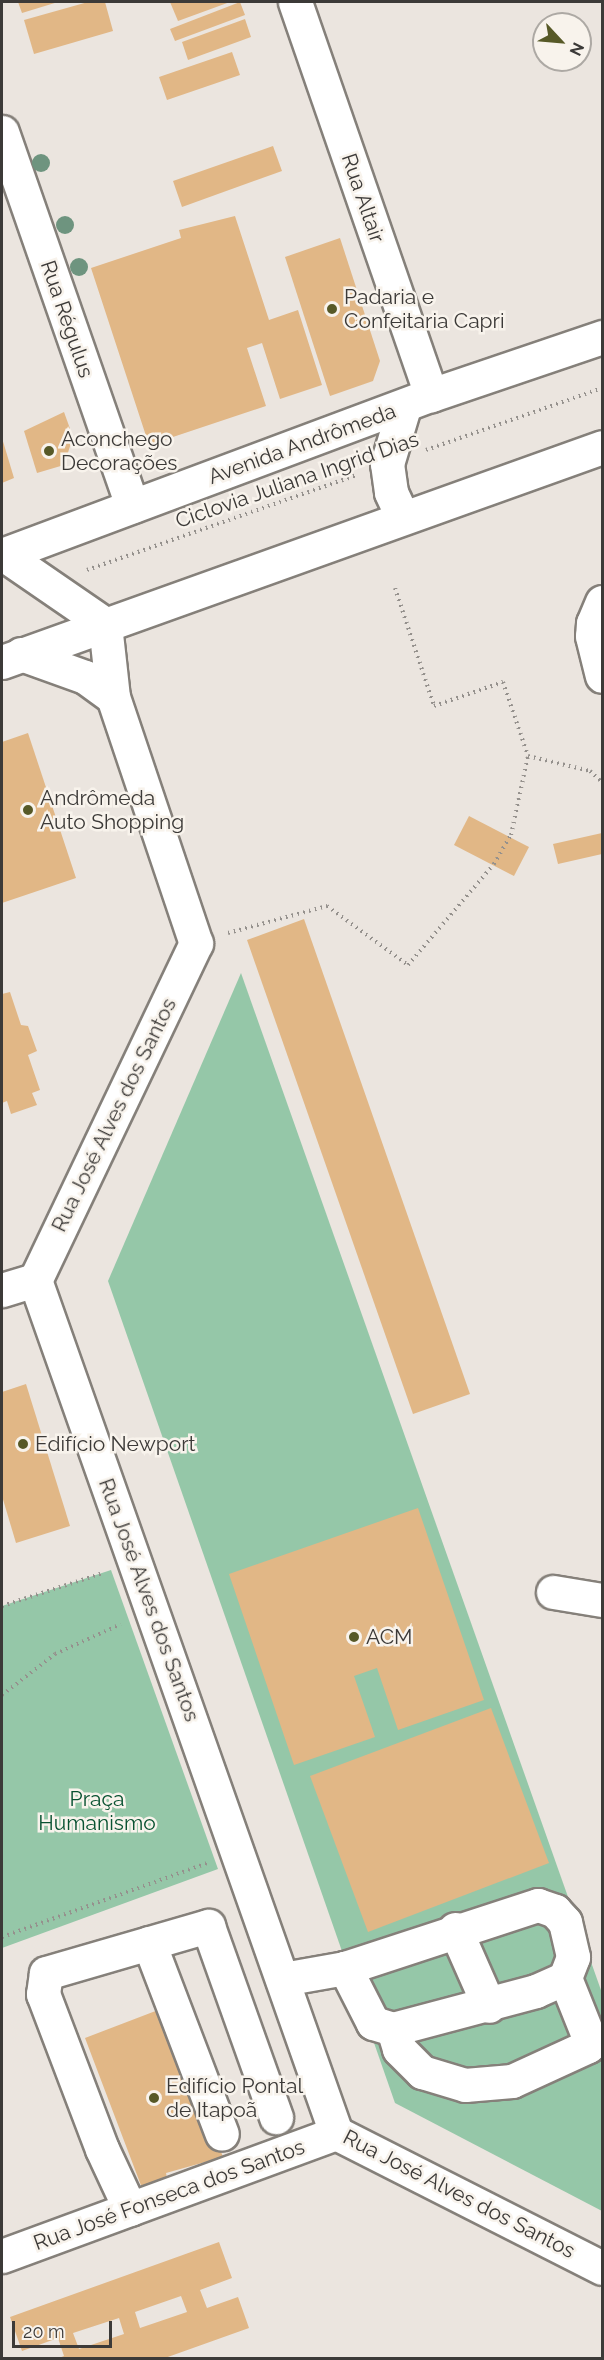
<!DOCTYPE html>
<html>
<head>
<meta charset="utf-8">
<style>
	body { margin:0 }
	#map { position:relative; width:604px; height:2360px; overflow:hidden; background:#ebe5df; font-family:Raleway,sans-serif }
	div>[style] { position:absolute }
	.green>* { inset:0; background:#95c7a8 }
	.building>* { inset:0; background:#e1b786 }
	.path>* { height:4px; margin-top:-2px; transform-origin:0; background:repeating-linear-gradient(90deg,#95918d 0 1.5px,transparent 0 6px) }
	.roads { filter:drop-shadow(2px 0 #85807a) drop-shadow(-2px 0 #85807a) drop-shadow(0 2px #85807a) drop-shadow(0 -2px #85807a) }
	.minor>* { height:33px; margin:-16.5px; padding:0 16.5px; transform-origin:16.5px; border-radius:16.5px; background:#fff }
	.major>* { height:33px; margin:-16.5px; padding:0 16.5px; transform-origin:16.5px; border-radius:16.5px; background:#fff }
	.trees>* { width:18px; height:18px; margin:-9px; border-radius:50%; background:#6e947f }
	.dots>* { width:16px; height:16px; translate:-50% -50%; box-sizing:border-box; border:3px solid #f8f3ec; border-radius:50% }
	span { translate:-50% -50%; white-space:nowrap; text-align:center; line-height:1.15; -webkit-text-stroke:5px #f8f3ec; paint-order:stroke }
	.street-label { font-size:21px; color:#3c3a38 }
	.poi-label { font-size:21px; color:#3c3a38 }
	.left { translate:0 -50%; text-align:left }
	.park-label { font-size:21px; color:#085231 }
	.frame { position:absolute; inset:0; border:3px solid #3c3a38; pointer-events:none }
	.north { position:absolute; left:532px; top:12px; width:60px; height:60px; box-sizing:border-box; background:#f8f3ec; border:2px solid #ada9a4; border-radius:50%; rotate:116deg; font-size:16px; font-weight:700; line-height:24px; text-align:center; color:#3c3a38 }
	.north::after { content:''; display:block; margin:auto; width:21px; height:27px; background:#575927; clip-path:polygon(50% 0,100% 100%,50% 72%,0 100%) }
	.scale { position:absolute; left:12px; top:2321px; width:100px; height:27px; box-sizing:border-box; border:3px solid #3c3a38; border-top:0; padding-left:8px; font-size:18px; line-height:21px; white-space:nowrap; color:#3c3a38; -webkit-text-stroke:4px #f8f3ec; paint-order:stroke }
</style>
</head>
<body>
<div id="map">
	<div class="green">
		<div style="clip-path:polygon(241px 973px,602px 1993px,602px 2211px,395px 2103px,108px 1281px)"></div>
		<div style="clip-path:polygon(111px 1570px,218px 1869px,2px 1948px,2px 1606px)"></div>
	</div>
	<div class="building">
		<div style="clip-path:polygon(18px 2px,58px 2px,22px 13px)"></div>
		<div style="clip-path:polygon(88px 2px,105px 2px,113px 31px,34px 54px,24px 20px)"></div>
		<div style="clip-path:polygon(170px 2px,230px 2px,178px 21px)"></div>
		<div style="clip-path:polygon(240px 2px,245px 15px,175px 41px,170px 29px)"></div>
		<div style="clip-path:polygon(245px 19px,251px 37px,188px 60px,182px 42px)"></div>
		<div style="clip-path:polygon(232px 52px,240px 75px,167px 100px,159px 77px)"></div>
		<div style="clip-path:polygon(273px 146px,282px 171px,182px 207px,173px 181px)"></div>
		<div style="clip-path:polygon(235px 216px,269px 320px,298px 310px,322px 385px,280px 399px,262px 343px,247px 348px,266px 406px,149px 445px,91px 268px,181px 238px,179px 230px)"></div>
		<div style="clip-path:polygon(340px 238px,380px 361px,373px 381px,330px 396px,285px 257px)"></div>
		<div style="clip-path:polygon(64px 412px,73px 437px,64px 465px,37px 473px,24px 431px)"></div>
		<div style="clip-path:polygon(2px 438px,14px 478px,2px 483px)"></div>
		<div style="clip-path:polygon(28px 733px,76px 878px,2px 903px,2px 742px)"></div>
		<div style="clip-path:polygon(469px 816px,529px 847px,514px 876px,454px 845px)"></div>
		<div style="clip-path:polygon(602px 833px,602px 854px,558px 864px,553px 844px)"></div>
		<div style="clip-path:polygon(304px 919px,470px 1394px,413px 1414px,247px 940px)"></div>
		<div style="clip-path:polygon(10px 992px,21px 1025px,28px 1026px,37px 1051px,28px 1055px,40px 1090px,32px 1093px,37px 1105px,11px 1114px,7px 1101px,2px 1103px,2px 994px)"></div>
		<div style="clip-path:polygon(26px 1384px,70px 1526px,16px 1543px,2px 1496px,2px 1392px)"></div>
		<div style="clip-path:polygon(418px 1508px,484px 1700px,398px 1730px,377px 1668px,354px 1676px,375px 1737px,294px 1765px,229px 1574px)"></div>
		<div style="clip-path:polygon(491px 1708px,549px 1863px,368px 1932px,310px 1776px)"></div>
		<div style="clip-path:polygon(166px 2007px,223px 2157px,166px 2173px,167px 2178px,142px 2188px,85px 2038px)"></div>
		<div style="clip-path:polygon(evenodd,219px 2242px,232px 2278px,200px 2290px,207px 2308px,238px 2297px,249px 2328px,165px 2358px,59px 2358px,64px 2356px,58px 2338px,22px 2351px,10px 2317px,219px 2242px,181px 2296px,187px 2312px,140px 2328px,135px 2312px,181px 2296px,219px 2242px,119px 2318px,124px 2334px,79px 2349px,73px 2333px,119px 2318px)"></div>
	</div>
	<div class="path">
		<div style="left:426px;top:450px;width:187px;rotate:-19.4deg"></div>
		<div style="left:87px;top:570px;width:286px;rotate:-19.4deg"></div>
		<div style="left:395px;top:588px;width:124px;rotate:71.7deg"></div>
		<div style="left:434px;top:706px;width:73px;rotate:-19.2deg"></div>
		<div style="left:503px;top:682px;width:78px;rotate:71.3deg"></div>
		<div style="left:528px;top:756px;width:64px;rotate:13.6deg"></div>
		<div style="left:590px;top:771px;width:16px;rotate:43deg"></div>
		<div style="left:228px;top:933px;width:103px;rotate:-15.3deg"></div>
		<div style="left:327px;top:906px;width:100px;rotate:36.1deg"></div>
		<div style="left:408px;top:965px;width:133px;rotate:-49.6deg"></div>
		<div style="left:494px;top:864px;width:34px;rotate:-60deg"></div>
		<div style="left:511px;top:835px;width:81px;rotate:-77.9deg"></div>
		<div style="left:2px;top:1606px;width:106px;rotate:-18.1deg"></div>
		<div style="left:2px;top:1695px;width:67px;rotate:-37.7deg"></div>
		<div style="left:55px;top:1654px;width:72px;rotate:-24.4deg"></div>
		<div style="left:2px;top:1937px;width:218px;rotate:-19.8deg"></div>
	</div>
	<div class="roads">
		<div class="minor">
			<div style="left:295px;top:2px;width:416px;rotate:70.9deg"></div>
			<div style="left:2px;top:132px;width:396px;rotate:70.8deg"></div>
			<div style="left:602px;top:602px;width:23px;rotate:113deg"></div>
			<div style="left:593px;top:623px;width:13px;rotate:94deg"></div>
			<div style="left:592px;top:636px;width:41px;rotate:76deg"></div>
			<div style="left:21px;top:654px;width:68px;rotate:19.8deg"></div>
			<div style="left:85px;top:677px;width:34px;rotate:36deg"></div>
			<div style="left:113px;top:697px;width:73px;rotate:-96.3deg"></div>
			<div style="left:113px;top:697px;width:260px;rotate:71.4deg"></div>
			<div style="left:196px;top:943px;width:373px;rotate:115.5deg"></div>
			<div style="left:35px;top:1280px;width:905px;rotate:70.56deg"></div>
			<div style="left:336px;top:2133px;width:298px;rotate:26.9deg"></div>
			<div style="left:2px;top:1290px;width:34px;rotate:-17deg"></div>
			<div style="left:553px;top:1592px;width:50px;rotate:9.3deg"></div>
			<div style="left:455px;top:1929px;width:84px;rotate:66.2deg"></div>
			<div style="left:149px;top:1943px;width:204px;rotate:69.1deg"></div>
			<div style="left:283px;top:1979px;width:63px;rotate:-10.1deg"></div>
			<div style="left:345px;top:1968px;width:203px;rotate:-18.1deg"></div>
			<div style="left:538px;top:1905px;width:18px;rotate:19deg"></div>
			<div style="left:555px;top:1911px;width:15px;rotate:48deg"></div>
			<div style="left:565px;top:1922px;width:36px;rotate:77deg"></div>
			<div style="left:573px;top:1957px;width:22px;rotate:111deg"></div>
			<div style="left:565px;top:1978px;width:32px;rotate:156deg"></div>
			<div style="left:536px;top:1991px;width:148px;rotate:165.1deg"></div>
			<div style="left:393px;top:2029px;width:21px;rotate:-163deg"></div>
			<div style="left:373px;top:2023px;width:62px;rotate:-117deg"></div>
			<div style="left:393px;top:2029px;width:21px;rotate:73deg"></div>
			<div style="left:399px;top:2049px;width:33px;rotate:45deg"></div>
			<div style="left:422px;top:2072px;width:45px;rotate:16.8deg"></div>
			<div style="left:465px;top:2085px;width:47px;rotate:-4.9deg"></div>
			<div style="left:512px;top:2081px;width:84px;rotate:-24.7deg"></div>
			<div style="left:588px;top:2046px;width:8px;rotate:-83deg"></div>
			<div style="left:589px;top:2038px;width:65px;rotate:-111.8deg"></div>
			<div style="left:130px;top:2209px;width:66px;rotate:-115deg"></div>
			<div style="left:102px;top:2149px;width:166px;rotate:-110.8deg"></div>
			<div style="left:43px;top:1994px;width:21px;rotate:-82deg"></div>
			<div style="left:46px;top:1973px;width:169px;rotate:-16.2deg"></div>
			<div style="left:208px;top:1926px;width:203px;rotate:70.4deg"></div>
			<div style="left:2px;top:2256px;width:356px;rotate:-20.2deg"></div>
		</div>
		<div class="major">
			<div style="left:402px;top:516px;width:26px;rotate:-115deg"></div>
			<div style="left:391px;top:492px;width:28px;rotate:-98deg"></div>
			<div style="left:387px;top:464px;width:59px;rotate:-73.4deg"></div>
			<div style="left:3px;top:554px;width:124px;rotate:34.5deg"></div>
			<div style="left:2px;top:555px;width:458px;rotate:-20.5deg"></div>
			<div style="left:431px;top:395px;width:181px;rotate:-18.7deg"></div>
			<div style="left:2px;top:662px;width:637px;rotate:-19.71deg"></div>
		</div>
	</div>
	<div class="trees">
		<div style="left:41px;top:163px"></div>
		<div style="left:65px;top:225px"></div>
		<div style="left:79px;top:267px"></div>
	</div>
	<div class="dots">
		<div style="left:332px;top:309px;background:#575927"></div>
		<div style="left:49px;top:451px;background:#575927"></div>
		<div style="left:28px;top:810px;background:#575927"></div>
		<div style="left:23px;top:1444px;background:#575927"></div>
		<div style="left:354px;top:1637px;background:#575927"></div>
		<div style="left:154px;top:2098px;background:#575927"></div>
	</div>
	<div class="street-label">
		<span style="left:363px;top:198px;rotate:71deg">Rua Altair</span>
		<span style="left:67px;top:319px;rotate:71deg">Rua Régulus</span>
		<span style="left:302px;top:444px;rotate:-20deg">Avenida Andrômeda</span>
		<span style="left:297px;top:480px;rotate:-19deg">Ciclovia Juliana Ingrid Dias</span>
		<span style="left:114px;top:1115px;rotate:-64deg">Rua José Alves dos Santos</span>
		<span style="left:149px;top:1600px;rotate:70deg">Rua José Alves dos Santos</span>
		<span style="left:459px;top:2194px;rotate:27deg">Rua José Alves dos Santos</span>
		<span style="left:169px;top:2195px;rotate:-20deg">Rua José Fonseca dos Santos</span>
	</div>
	<div class="poi-label">
		<span class="left" style="left:344px;top:309px">Padaria e<br>Confeitaria Capri</span>
		<span class="left" style="left:61px;top:451px">Aconchego<br>Decorações</span>
		<span class="left" style="left:40px;top:810px">Andrômeda<br>Auto Shopping</span>
		<span class="left" style="left:35px;top:1444px">Edifício Newport</span>
		<span class="left" style="left:366px;top:1637px">ACM</span>
		<span class="left" style="left:166px;top:2098px">Edifício Pontal<br>de Itapoã</span>
	</div>
	<div class="park-label">
		<span style="left:97px;top:1811px">Praça<br>Humanismo</span>
	</div>
	<div class="frame"></div>
	<div class="north">N</div>
	<div class="scale">20 m</div>
</div>
</body>
</html>
